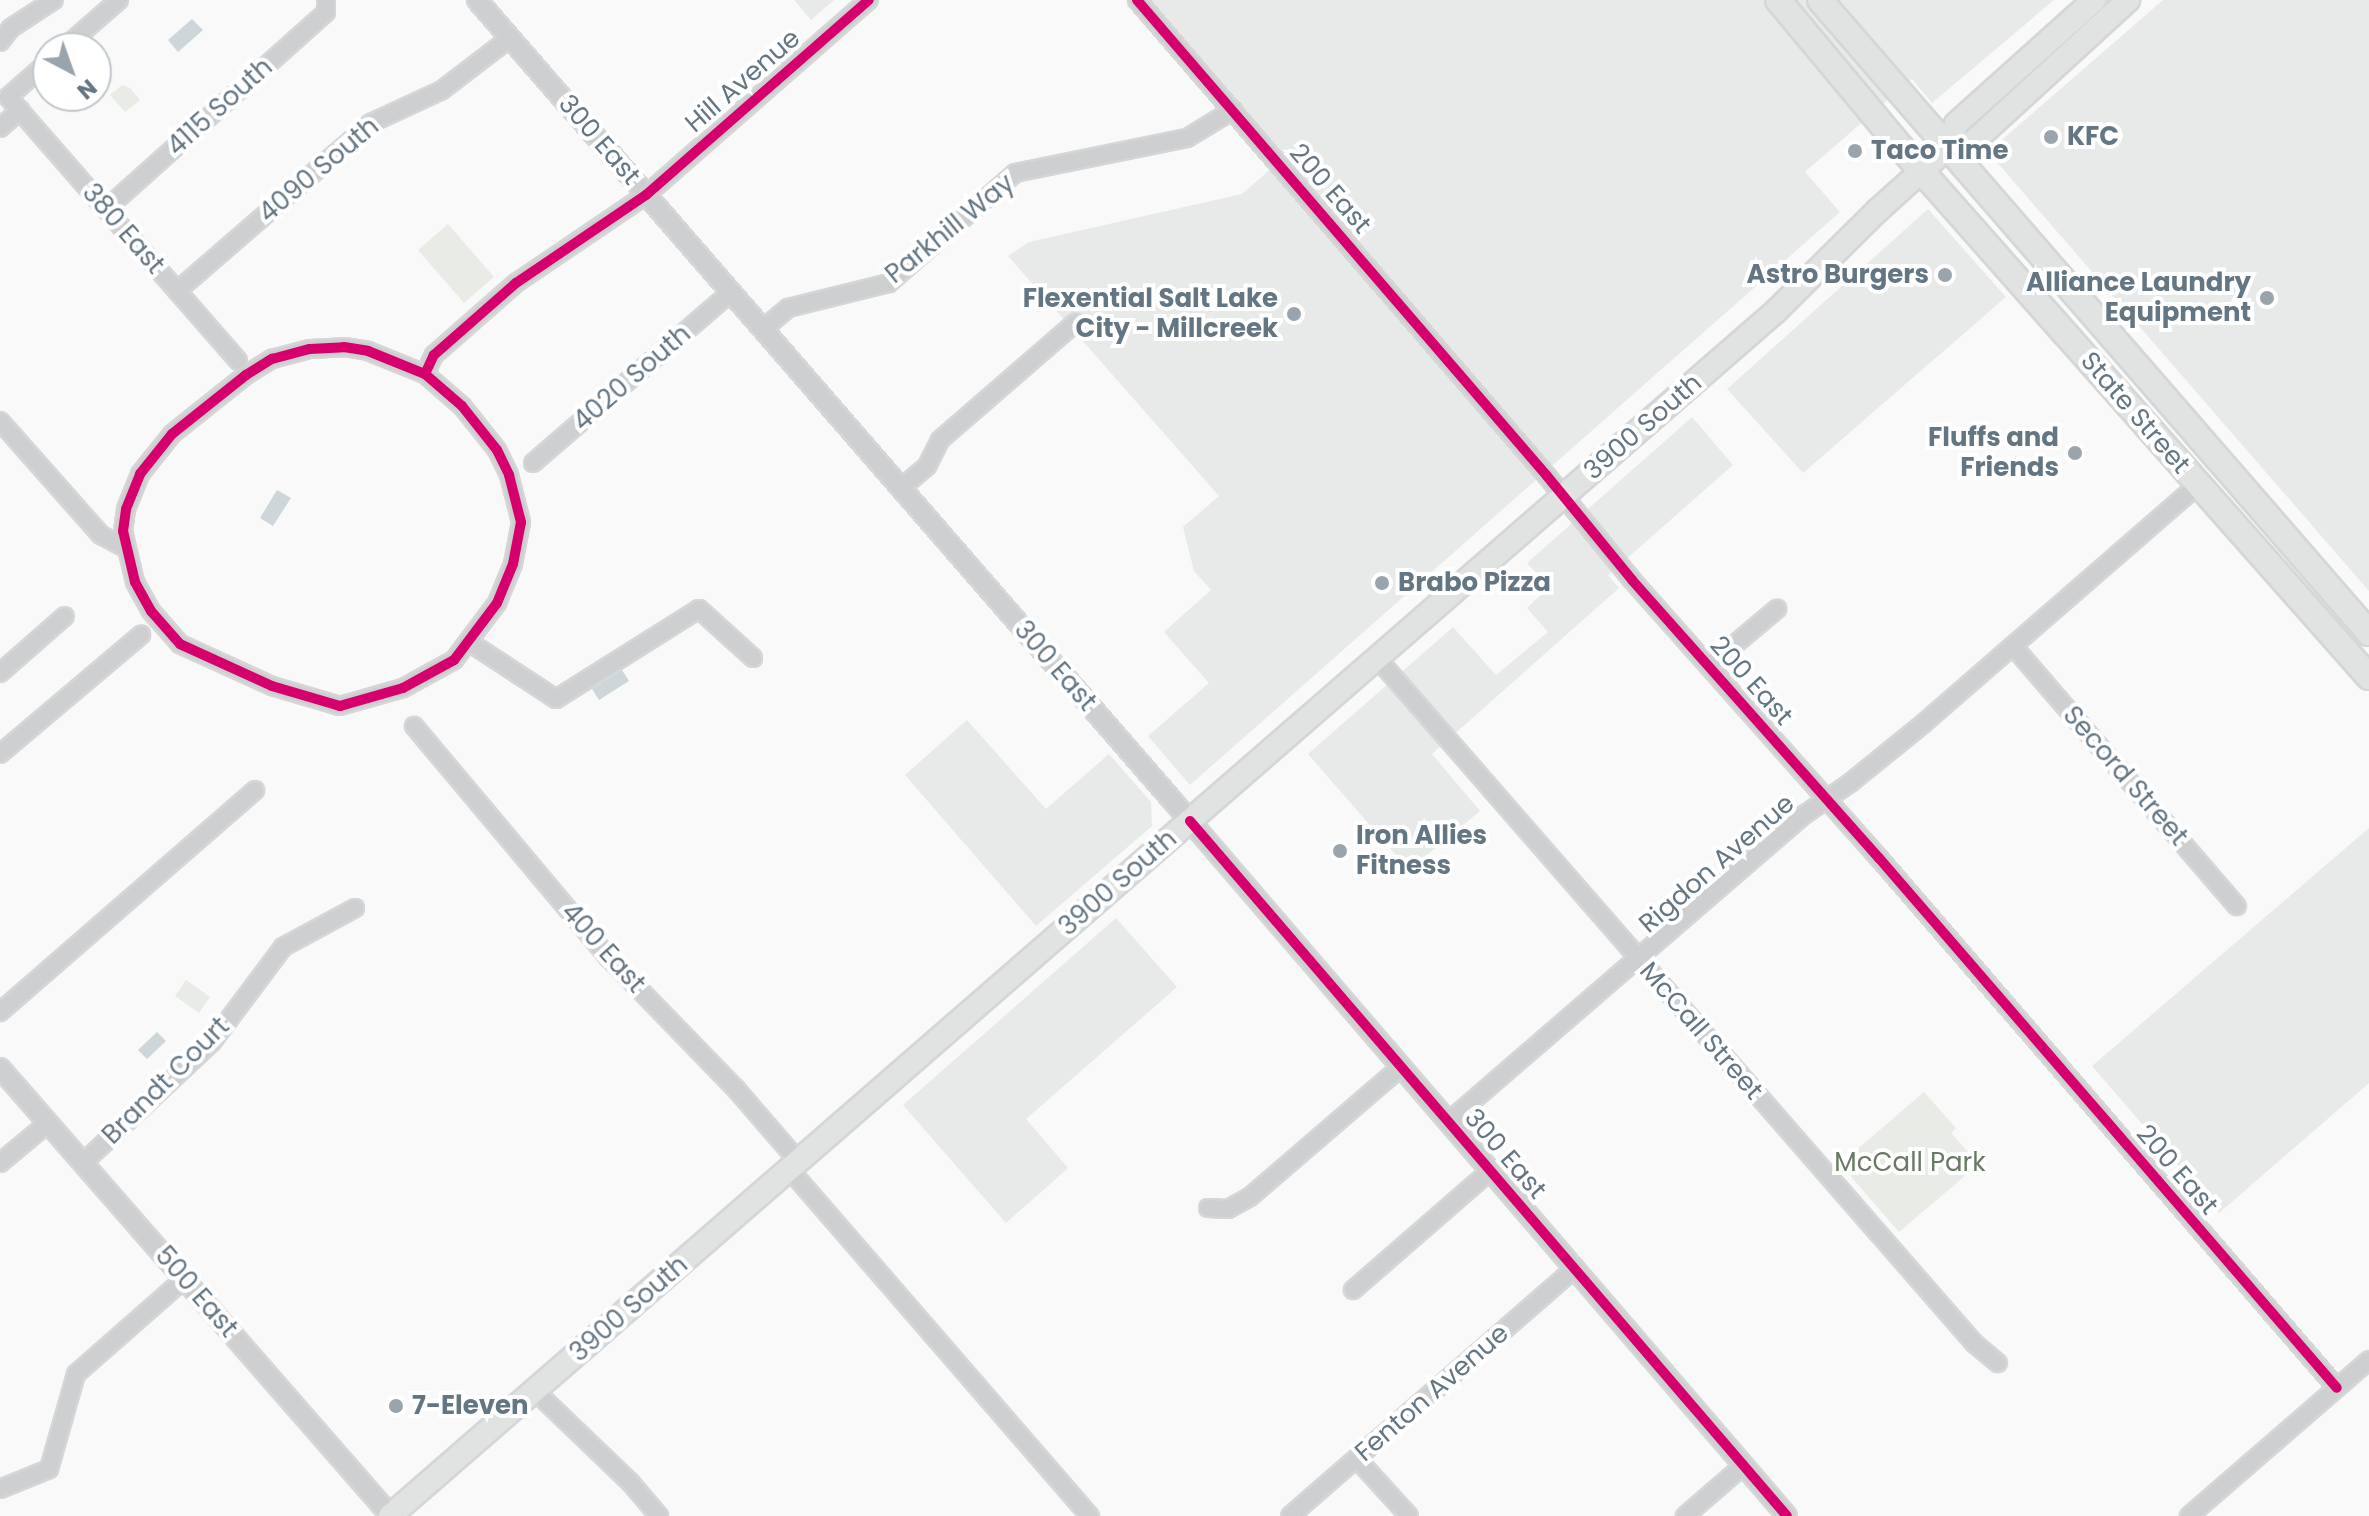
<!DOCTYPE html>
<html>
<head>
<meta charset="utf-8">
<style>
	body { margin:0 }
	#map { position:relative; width:2369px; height:1516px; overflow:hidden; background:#f9f9f9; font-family:Poppins,sans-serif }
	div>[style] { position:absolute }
	.built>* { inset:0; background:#e8e9e9 }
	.green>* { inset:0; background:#e8ebe6 }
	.water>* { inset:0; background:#ced6d9 }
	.roads { filter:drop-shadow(2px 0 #d5d6d7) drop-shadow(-2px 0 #d5d6d7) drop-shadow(0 2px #d5d6d7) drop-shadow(0 -2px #d5d6d7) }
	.minor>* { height:16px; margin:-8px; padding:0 8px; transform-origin:8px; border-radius:8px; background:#cecfd0 }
	.tertiary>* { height:18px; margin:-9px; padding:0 9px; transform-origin:9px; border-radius:9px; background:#cecfd0 }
	.secondary>* { height:22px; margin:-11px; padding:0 11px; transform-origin:11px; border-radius:11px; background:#e1e2e2 }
	.primary>* { height:24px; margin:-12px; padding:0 12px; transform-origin:12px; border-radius:12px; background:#e1e2e2 }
	.cycleway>* { height:10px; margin:-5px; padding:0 5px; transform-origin:5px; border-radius:5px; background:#d6006c }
	.dots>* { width:22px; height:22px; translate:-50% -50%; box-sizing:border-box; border:4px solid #fff; border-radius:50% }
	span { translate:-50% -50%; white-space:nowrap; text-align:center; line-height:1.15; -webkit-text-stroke:8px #fff; paint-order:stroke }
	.street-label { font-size:26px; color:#657683 }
	.poi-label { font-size:26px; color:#657683; font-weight:700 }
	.left { translate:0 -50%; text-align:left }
	.right { translate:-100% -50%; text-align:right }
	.park-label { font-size:26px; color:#687a64 }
	.north { position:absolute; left:32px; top:32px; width:80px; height:80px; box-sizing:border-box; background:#fff; border:2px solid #c1c8cd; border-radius:50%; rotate:139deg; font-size:22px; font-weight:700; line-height:32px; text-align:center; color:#657683 }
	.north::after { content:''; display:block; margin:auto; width:28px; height:36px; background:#99a4ac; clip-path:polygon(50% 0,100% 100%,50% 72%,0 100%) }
</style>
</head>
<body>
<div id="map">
	<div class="built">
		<div style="clip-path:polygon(794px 0,834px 0,811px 20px)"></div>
		<div style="clip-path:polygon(1140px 0,2054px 0,1932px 103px,1912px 79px,1805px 172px,1840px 212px,1190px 785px,1148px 736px,1209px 683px,1164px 632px,1211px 590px,1194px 571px,1183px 527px,1219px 496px,1008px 256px,1029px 242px,1242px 194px,1281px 160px)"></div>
		<div style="clip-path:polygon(2163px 0,2369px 0,2369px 591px,1988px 152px)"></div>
		<div style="clip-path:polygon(1928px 209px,2006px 297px,1803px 473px,1727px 389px)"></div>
		<div style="clip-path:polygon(1692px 417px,1733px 465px,1608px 575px,1619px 588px,1432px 754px,1480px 811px,1409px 870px,1308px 754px,1453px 627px,1496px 675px,1548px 632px,1527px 608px,1549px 587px,1527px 563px)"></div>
		<div style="clip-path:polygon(967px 720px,1046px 809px,1109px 754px,1151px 802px,1152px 826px,1036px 926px,905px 775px)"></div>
		<div style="clip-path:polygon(2369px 828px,2369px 1083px,2219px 1213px,2092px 1066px)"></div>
		<div style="clip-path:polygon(1116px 918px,1177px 987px,1026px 1119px,1068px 1168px,1006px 1223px,903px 1105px)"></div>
	</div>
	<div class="green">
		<div style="clip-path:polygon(122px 85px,130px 88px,140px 100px,125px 112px,110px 95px)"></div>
		<div style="clip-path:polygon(448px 224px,494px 277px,464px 303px,418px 250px)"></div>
		<div style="clip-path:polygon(186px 980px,210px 997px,199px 1013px,175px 996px)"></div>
		<div style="clip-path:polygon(1924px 1092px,1956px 1128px,1951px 1133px,1979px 1164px,1899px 1232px,1840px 1164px)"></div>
	</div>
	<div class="water">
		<div style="clip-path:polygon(192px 19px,203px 30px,178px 52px,168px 40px)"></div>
		<div style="clip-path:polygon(277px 490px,291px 498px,273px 526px,260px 518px)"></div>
		<div style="clip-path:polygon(622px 670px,629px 681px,599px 700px,592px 689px)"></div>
		<div style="clip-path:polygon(157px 1032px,166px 1041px,147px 1059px,138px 1050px)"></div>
	</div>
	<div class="roads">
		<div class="minor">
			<div style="left:1137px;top:0;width:628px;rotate:49.26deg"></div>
			<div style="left:1547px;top:476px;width:134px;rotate:50.7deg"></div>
			<div style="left:1632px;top:580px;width:372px;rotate:48.4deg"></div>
			<div style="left:1879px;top:858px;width:700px;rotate:49.17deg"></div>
			<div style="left:0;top:42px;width:18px;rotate:-52deg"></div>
			<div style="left:11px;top:28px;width:51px;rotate:-33.1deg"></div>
			<div style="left:64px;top:48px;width:73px;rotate:-41.1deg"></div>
			<div style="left:48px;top:62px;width:53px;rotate:138.8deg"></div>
			<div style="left:8px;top:97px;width:350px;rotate:48.9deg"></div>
			<div style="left:0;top:128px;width:27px;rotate:-42deg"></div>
			<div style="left:106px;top:209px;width:295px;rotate:-41.8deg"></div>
			<div style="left:326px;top:12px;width:12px;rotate:-90deg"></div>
			<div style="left:177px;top:291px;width:257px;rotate:-40.9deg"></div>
			<div style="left:371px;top:123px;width:78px;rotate:-24.9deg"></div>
			<div style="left:442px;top:90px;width:86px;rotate:-37.4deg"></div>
			<div style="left:763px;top:329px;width:33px;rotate:-40deg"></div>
			<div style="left:788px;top:308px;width:104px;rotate:-13.9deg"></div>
			<div style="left:889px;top:283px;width:167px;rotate:-41.1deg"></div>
			<div style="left:1015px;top:173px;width:176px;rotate:-11.5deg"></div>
			<div style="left:1187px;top:138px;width:54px;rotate:-31.3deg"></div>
			<div style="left:425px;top:374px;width:49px;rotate:40.9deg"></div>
			<div style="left:462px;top:406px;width:56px;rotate:51.5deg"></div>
			<div style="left:497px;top:450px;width:28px;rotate:64deg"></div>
			<div style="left:509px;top:475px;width:49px;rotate:75.7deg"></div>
			<div style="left:521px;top:522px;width:43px;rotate:100.8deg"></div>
			<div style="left:513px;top:564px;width:42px;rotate:112.3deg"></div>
			<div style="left:497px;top:603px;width:71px;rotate:127deg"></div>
			<div style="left:454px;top:660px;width:58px;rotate:151.2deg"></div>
			<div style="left:403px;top:688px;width:66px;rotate:164.1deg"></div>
			<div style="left:340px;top:706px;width:71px;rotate:-163.6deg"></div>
			<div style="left:272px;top:686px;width:101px;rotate:-155.5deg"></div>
			<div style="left:180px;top:644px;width:44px;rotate:-131.3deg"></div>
			<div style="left:151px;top:611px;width:33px;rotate:-119deg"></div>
			<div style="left:135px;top:582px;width:52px;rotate:-103.2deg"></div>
			<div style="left:123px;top:531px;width:22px;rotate:-82deg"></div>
			<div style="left:126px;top:509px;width:38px;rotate:-68deg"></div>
			<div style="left:140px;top:474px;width:51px;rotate:-51.3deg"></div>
			<div style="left:172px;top:434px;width:95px;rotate:-38.6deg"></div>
			<div style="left:246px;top:375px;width:31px;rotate:-32deg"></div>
			<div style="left:272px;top:359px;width:39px;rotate:-15deg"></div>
			<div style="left:310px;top:349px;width:34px;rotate:-3deg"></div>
			<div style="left:344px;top:347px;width:24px;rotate:9deg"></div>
			<div style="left:368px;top:351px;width:61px;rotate:22deg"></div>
			<div style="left:425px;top:374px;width:21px;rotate:-65deg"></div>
			<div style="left:434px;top:355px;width:109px;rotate:-41.3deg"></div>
			<div style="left:516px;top:283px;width:157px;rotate:-34.1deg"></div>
			<div style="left:646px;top:195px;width:296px;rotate:-41.2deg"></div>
			<div style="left:0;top:421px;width:152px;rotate:48.5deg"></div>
			<div style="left:101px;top:535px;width:26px;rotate:28deg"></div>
			<div style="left:533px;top:463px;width:262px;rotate:-40.8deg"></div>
			<div style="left:901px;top:488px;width:34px;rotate:-40deg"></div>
			<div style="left:927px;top:466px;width:29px;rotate:-63deg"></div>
			<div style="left:940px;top:440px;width:179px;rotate:-40.9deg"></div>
			<div style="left:469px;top:642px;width:104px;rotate:33.2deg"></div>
			<div style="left:556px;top:699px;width:169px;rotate:-32.2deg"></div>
			<div style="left:699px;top:609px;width:73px;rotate:42.2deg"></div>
			<div style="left:2013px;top:646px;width:343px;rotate:49.3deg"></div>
			<div style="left:1377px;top:658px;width:909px;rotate:48.93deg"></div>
			<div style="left:1974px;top:1343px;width:31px;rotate:40deg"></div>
			<div style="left:1709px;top:666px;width:89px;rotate:-40deg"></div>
			<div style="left:0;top:673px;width:86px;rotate:-41.2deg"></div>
			<div style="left:414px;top:726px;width:302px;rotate:50deg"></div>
			<div style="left:608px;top:957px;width:184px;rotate:45.9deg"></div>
			<div style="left:736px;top:1089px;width:96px;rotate:49.2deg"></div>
			<div style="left:0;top:754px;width:185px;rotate:-40.2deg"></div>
			<div style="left:0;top:1012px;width:338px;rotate:-41deg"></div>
			<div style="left:1448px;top:1122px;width:470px;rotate:-40.8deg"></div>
			<div style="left:1804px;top:815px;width:56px;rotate:-34.8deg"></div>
			<div style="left:1850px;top:783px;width:95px;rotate:-39deg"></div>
			<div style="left:1924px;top:723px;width:363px;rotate:-41deg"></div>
			<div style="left:0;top:1163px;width:62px;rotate:-39.8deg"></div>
			<div style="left:83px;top:1163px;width:177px;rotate:-43.2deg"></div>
			<div style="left:212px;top:1042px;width:119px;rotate:-53.2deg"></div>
			<div style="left:283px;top:947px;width:82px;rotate:-28.4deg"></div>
			<div style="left:790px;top:1170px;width:458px;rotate:49.1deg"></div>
			<div style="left:1208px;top:1208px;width:20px;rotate:3deg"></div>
			<div style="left:1228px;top:1209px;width:26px;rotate:-29deg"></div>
			<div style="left:1251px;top:1196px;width:198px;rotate:-40.7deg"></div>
			<div style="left:1353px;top:1290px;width:181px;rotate:-41deg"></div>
			<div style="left:535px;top:1391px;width:132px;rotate:43.8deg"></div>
			<div style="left:630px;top:1482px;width:45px;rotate:49.5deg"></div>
			<div style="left:1357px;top:1459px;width:77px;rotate:47.6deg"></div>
			<div style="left:0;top:1489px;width:53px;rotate:-22.2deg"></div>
			<div style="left:49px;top:1469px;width:99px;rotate:-74.1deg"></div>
			<div style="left:76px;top:1374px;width:144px;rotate:-41.3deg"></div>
			<div style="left:1290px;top:1516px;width:376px;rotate:-41deg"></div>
			<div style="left:1685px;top:1516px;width:78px;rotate:-40.8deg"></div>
			<div style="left:2189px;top:1516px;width:238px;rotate:-40.9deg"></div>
		</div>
		<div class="tertiary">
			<div style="left:477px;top:0;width:1058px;rotate:49.02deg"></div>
			<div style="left:1171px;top:799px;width:945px;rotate:49.33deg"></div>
			<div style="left:0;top:1068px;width:595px;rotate:48.89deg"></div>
		</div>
		<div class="secondary">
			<div style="left:1947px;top:148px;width:25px;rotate:-11deg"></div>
			<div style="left:1972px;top:143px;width:212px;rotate:-42.5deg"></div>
			<div style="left:390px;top:1516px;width:1837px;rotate:-41deg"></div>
			<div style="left:1776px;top:311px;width:142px;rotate:-44.7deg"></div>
			<div style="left:1877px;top:211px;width:94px;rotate:-42deg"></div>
			<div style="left:1947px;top:148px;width:26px;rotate:-69deg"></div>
			<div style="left:1956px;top:124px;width:186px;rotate:-41.9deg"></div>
		</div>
		<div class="primary">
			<div style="left:1778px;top:0;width:194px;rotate:50.2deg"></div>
			<div style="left:1902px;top:149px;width:705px;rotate:48.51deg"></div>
			<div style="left:1820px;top:0;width:838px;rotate:49.06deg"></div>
		</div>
	</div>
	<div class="cycleway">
		<div style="left:1137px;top:0;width:628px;rotate:49.26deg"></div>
		<div style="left:1547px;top:476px;width:134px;rotate:50.7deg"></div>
		<div style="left:1632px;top:580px;width:372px;rotate:48.4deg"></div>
		<div style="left:1879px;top:858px;width:700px;rotate:49.17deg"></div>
		<div style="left:425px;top:374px;width:49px;rotate:40.9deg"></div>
		<div style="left:462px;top:406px;width:56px;rotate:51.5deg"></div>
		<div style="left:497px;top:450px;width:28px;rotate:64deg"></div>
		<div style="left:509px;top:475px;width:49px;rotate:75.7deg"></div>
		<div style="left:521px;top:522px;width:43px;rotate:100.8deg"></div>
		<div style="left:513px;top:564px;width:42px;rotate:112.3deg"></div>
		<div style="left:497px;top:603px;width:71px;rotate:127deg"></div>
		<div style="left:454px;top:660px;width:58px;rotate:151.2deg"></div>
		<div style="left:403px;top:688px;width:66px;rotate:164.1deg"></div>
		<div style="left:340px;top:706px;width:71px;rotate:-163.6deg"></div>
		<div style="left:272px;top:686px;width:101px;rotate:-155.5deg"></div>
		<div style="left:180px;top:644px;width:44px;rotate:-131.3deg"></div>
		<div style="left:151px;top:611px;width:33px;rotate:-119deg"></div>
		<div style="left:135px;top:582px;width:52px;rotate:-103.2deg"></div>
		<div style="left:123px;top:531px;width:22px;rotate:-82deg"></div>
		<div style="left:126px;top:509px;width:38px;rotate:-68deg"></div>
		<div style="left:140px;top:474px;width:51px;rotate:-51.3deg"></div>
		<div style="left:172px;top:434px;width:95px;rotate:-38.6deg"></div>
		<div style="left:246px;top:375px;width:31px;rotate:-32deg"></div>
		<div style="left:272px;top:359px;width:39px;rotate:-15deg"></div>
		<div style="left:310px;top:349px;width:34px;rotate:-3deg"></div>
		<div style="left:344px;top:347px;width:24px;rotate:9deg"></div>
		<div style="left:368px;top:351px;width:61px;rotate:22deg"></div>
		<div style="left:425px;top:374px;width:21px;rotate:-65deg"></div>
		<div style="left:434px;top:355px;width:109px;rotate:-41.3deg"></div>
		<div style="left:516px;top:283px;width:157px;rotate:-34.1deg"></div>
		<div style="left:646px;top:195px;width:296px;rotate:-41.2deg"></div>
		<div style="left:1190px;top:821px;width:916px;rotate:49.34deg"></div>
	</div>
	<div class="dots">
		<div style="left:2051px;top:137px;background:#99a4ac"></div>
		<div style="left:1855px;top:151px;background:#99a4ac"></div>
		<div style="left:1945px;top:275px;background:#99a4ac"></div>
		<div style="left:2267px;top:298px;background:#99a4ac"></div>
		<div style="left:1294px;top:314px;background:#99a4ac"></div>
		<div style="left:2075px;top:453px;background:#99a4ac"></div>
		<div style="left:1382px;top:583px;background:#99a4ac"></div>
		<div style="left:1340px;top:851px;background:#99a4ac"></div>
		<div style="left:396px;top:1406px;background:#99a4ac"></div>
	</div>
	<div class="street-label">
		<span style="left:743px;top:81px;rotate:-41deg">Hill Avenue</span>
		<span style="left:220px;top:107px;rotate:-42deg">4115 South</span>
		<span style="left:599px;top:140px;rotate:49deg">300 East</span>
		<span style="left:319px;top:170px;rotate:-40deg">4090 South</span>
		<span style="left:1330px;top:189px;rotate:49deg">200 East</span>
		<span style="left:123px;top:229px;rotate:49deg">380 East</span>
		<span style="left:950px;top:229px;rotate:-39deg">Parkhill Way</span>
		<span style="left:632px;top:378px;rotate:-41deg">4020 South</span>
		<span style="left:2135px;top:413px;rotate:49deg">State Street</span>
		<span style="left:1643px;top:427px;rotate:-41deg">3900 South</span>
		<span style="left:1055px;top:666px;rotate:49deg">300 East</span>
		<span style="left:1751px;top:681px;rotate:48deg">200 East</span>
		<span style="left:2125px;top:776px;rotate:49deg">Secord Street</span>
		<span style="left:1717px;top:864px;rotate:-41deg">Rigdon Avenue</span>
		<span style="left:1118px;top:883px;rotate:-41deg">3900 South</span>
		<span style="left:603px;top:948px;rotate:48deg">400 East</span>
		<span style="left:1701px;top:1031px;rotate:49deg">McCall Street</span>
		<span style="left:166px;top:1081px;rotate:-45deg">Brandt Court</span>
		<span style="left:1505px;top:1154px;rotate:49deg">300 East</span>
		<span style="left:2177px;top:1170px;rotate:49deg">200 East</span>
		<span style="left:196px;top:1292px;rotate:49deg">500 East</span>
		<span style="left:629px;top:1309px;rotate:-41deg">3900 South</span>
		<span style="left:1432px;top:1393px;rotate:-41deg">Fenton Avenue</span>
	</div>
	<div class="poi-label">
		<span class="left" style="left:2067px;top:137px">KFC</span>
		<span class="left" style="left:1871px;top:151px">Taco Time</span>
		<span class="right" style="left:1929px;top:275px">Astro Burgers</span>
		<span class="right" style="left:2251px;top:298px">Alliance Laundry<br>Equipment</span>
		<span class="right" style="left:1278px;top:314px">Flexential Salt Lake<br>City - Millcreek</span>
		<span class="right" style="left:2059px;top:453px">Fluffs and<br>Friends</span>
		<span class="left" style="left:1398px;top:583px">Brabo Pizza</span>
		<span class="left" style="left:1356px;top:851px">Iron Allies<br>Fitness</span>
		<span class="left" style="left:412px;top:1406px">7-Eleven</span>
	</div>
	<div class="park-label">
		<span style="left:1910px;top:1163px">McCall Park</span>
	</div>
	<div class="north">N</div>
</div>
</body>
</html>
